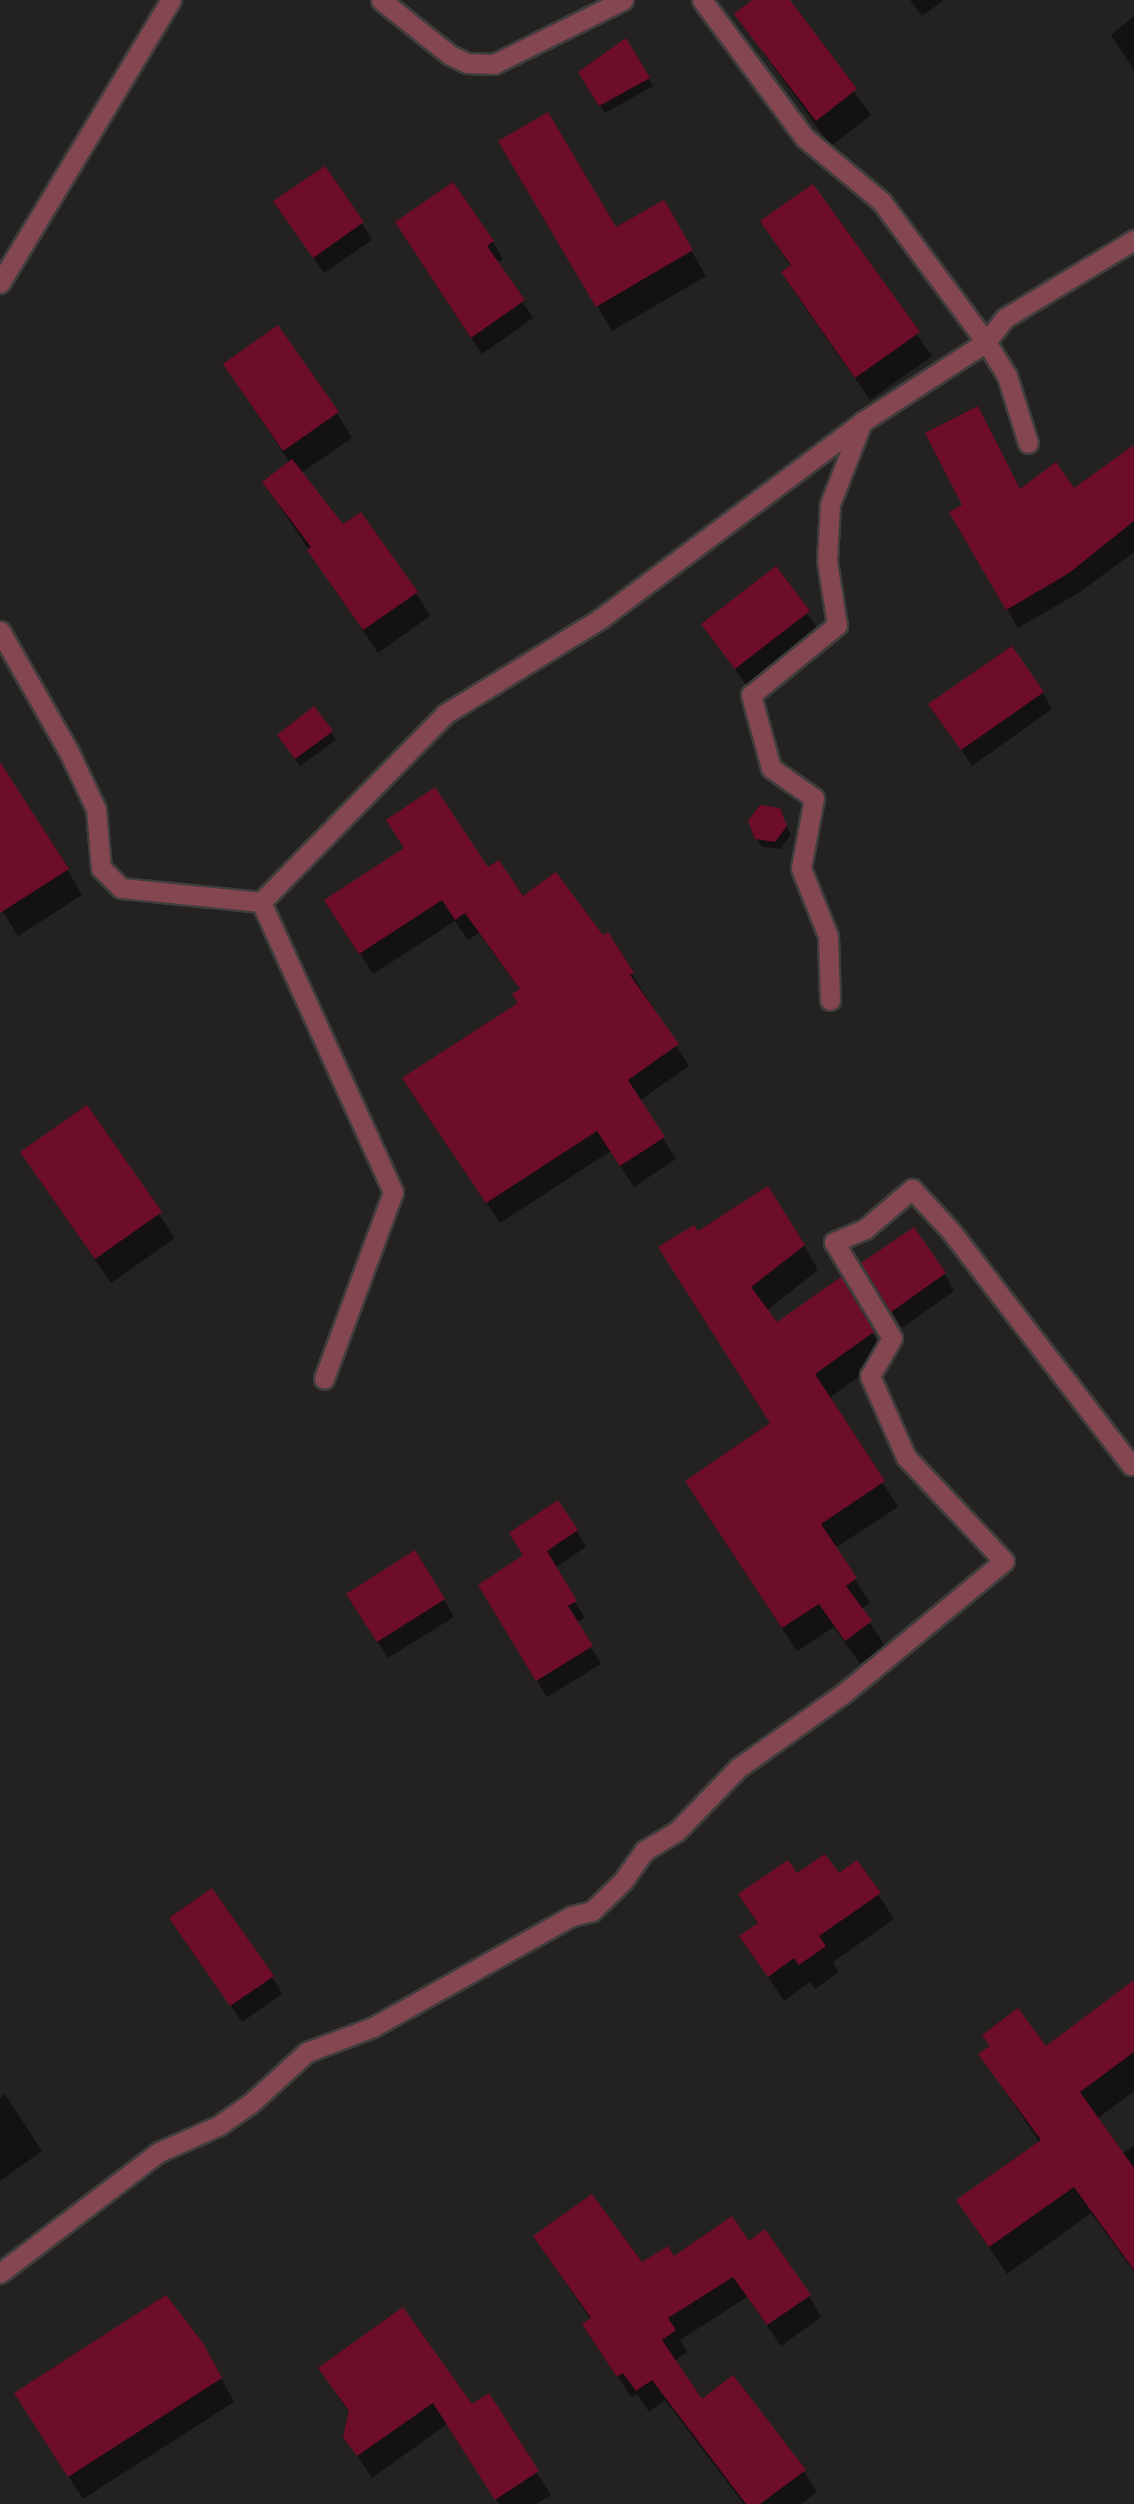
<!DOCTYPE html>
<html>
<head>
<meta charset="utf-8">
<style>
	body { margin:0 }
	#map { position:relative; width:1134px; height:2504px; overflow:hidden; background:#242121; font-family:Arial,sans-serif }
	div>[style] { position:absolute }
	.shadow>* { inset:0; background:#0007 }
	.building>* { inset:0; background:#6e0d2a }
	.roads { filter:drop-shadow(2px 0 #403d3d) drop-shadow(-2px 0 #403d3d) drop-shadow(0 2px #403d3d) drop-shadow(0 -2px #403d3d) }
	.minor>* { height:19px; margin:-9.5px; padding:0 9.5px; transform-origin:9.5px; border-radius:9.5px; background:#844650 }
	span { translate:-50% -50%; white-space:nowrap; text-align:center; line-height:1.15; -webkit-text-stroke:5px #242121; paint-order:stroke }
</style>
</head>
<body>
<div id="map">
	<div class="shadow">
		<div style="clip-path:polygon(755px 0,787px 0,871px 115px,831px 146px,736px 15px)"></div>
		<div style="clip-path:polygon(910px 0,944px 0,922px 16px)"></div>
		<div style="clip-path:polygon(1134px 16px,1134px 70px,1111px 35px)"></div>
		<div style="clip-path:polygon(625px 41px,653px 86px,605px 113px,581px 73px)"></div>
		<div style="clip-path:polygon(501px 142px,616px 230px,663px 202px,706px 276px,612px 331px)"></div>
		<div style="clip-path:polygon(453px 184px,493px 242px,503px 259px,497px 263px,533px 318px,482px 354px,407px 240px)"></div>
		<div style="clip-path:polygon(812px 186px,932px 356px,870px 400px,797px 296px,783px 273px,791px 267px,763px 222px)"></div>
		<div style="clip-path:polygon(276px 202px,362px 223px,372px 240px,324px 273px)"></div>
		<div style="clip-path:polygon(225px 365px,337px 413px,352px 438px,301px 473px,343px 527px,416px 593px,430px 616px,378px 653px,264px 483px,290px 463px)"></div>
		<div style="clip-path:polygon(978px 408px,1020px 491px,1074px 490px,1134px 447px,1134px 552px,1080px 592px,1018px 628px,952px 512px,965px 506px)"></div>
		<div style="clip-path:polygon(775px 569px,818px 629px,746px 685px,703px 624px)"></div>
		<div style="clip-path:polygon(1042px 692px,1052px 709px,972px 766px,931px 704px)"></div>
		<div style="clip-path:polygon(331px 732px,336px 740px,300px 766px,284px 743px)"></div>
		<div style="clip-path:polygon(0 802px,67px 869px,82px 895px,18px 936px,0 907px)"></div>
		<div style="clip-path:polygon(781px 815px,791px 835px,780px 849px,762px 847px,757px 838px)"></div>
		<div style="clip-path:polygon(488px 869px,632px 974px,689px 1066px,639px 1101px,676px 1159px,634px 1187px,611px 1151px,500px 1223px,404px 1079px,520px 1004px,521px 991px,479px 933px,468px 940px,455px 921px,373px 974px,339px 921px)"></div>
		<div style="clip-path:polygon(87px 1107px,175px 1238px,111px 1283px,22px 1152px)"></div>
		<div style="clip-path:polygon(697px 1233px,804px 1246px,818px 1270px,766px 1311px,777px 1325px,872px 1332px,886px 1357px,829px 1398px,898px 1507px,835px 1548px,870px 1603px,861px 1609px,885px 1646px,860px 1664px,834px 1627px,797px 1651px,701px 1505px,771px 1425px)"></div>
		<div style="clip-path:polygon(863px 1264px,945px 1274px,954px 1291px,902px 1328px)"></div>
		<div style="clip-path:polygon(577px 1531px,586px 1547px,555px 1568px,585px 1618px,576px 1623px,601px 1664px,547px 1697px,480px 1586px)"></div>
		<div style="clip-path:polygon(444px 1600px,454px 1617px,388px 1658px,358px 1612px)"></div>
		<div style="clip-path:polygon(857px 1862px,894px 1919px,833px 1962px,839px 1972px,815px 1989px,810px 1982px,784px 2001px,741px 1936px,758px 1924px,741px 1895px,797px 1876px,838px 1875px)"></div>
		<div style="clip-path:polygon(182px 1935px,272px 1977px,282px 1994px,242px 2022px)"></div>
		<div style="clip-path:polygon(1134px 1982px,1134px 2091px,1097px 2119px,1122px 2154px,1134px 2145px,1134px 2272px,1091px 2213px,1007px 2274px,958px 2201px,1040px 2143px,981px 2055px,1046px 2049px)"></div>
		<div style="clip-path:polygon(5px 2094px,42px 2151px,0 2181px,0 2098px)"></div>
		<div style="clip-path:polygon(535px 2237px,641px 2265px,749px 2243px,809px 2296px,821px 2317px,781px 2346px,747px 2297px,680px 2340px,687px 2352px,675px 2361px,702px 2401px,804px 2471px,817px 2492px,801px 2504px,744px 2504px,665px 2400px,649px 2412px,637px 2394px,631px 2397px,584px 2325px,591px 2320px)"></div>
		<div style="clip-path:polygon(216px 2369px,234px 2402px,83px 2499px,30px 2417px)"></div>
		<div style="clip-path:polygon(320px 2369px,471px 2407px,488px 2396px,551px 2495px,536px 2504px,499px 2504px,447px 2424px,372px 2478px,345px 2437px,350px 2414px)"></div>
	</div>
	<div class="building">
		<div style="clip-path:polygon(752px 0,790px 0,857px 89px,816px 121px,734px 14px)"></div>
		<div style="clip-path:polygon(626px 38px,650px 78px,599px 106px,578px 72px)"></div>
		<div style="clip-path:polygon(548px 112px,616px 227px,664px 200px,693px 250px,596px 307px,498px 141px)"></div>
		<div style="clip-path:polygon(325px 166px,364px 222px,313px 258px,273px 201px)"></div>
		<div style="clip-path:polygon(453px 182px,494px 241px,487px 246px,525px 300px,471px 338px,395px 222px)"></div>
		<div style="clip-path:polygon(813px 184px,920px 332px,855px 378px,781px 272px,791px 265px,760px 221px)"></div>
		<div style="clip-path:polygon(278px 325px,339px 412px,283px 451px,223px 364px)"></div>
		<div style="clip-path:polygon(978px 406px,1020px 489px,1056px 462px,1074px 488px,1134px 445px,1134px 521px,1069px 573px,1006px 610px,949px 512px,962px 505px,925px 433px)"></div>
		<div style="clip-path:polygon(292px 459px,343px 524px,361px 512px,418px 592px,363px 630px,307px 550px,311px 547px,262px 482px)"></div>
		<div style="clip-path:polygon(776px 566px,810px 611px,735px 669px,701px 624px)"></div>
		<div style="clip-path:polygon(1012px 646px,1044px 692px,961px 750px,928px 704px)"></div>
		<div style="clip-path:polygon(314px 706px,333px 731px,295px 759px,277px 735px)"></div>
		<div style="clip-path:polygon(0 762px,69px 869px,0 913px)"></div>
		<div style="clip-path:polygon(435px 787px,488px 867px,499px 860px,523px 896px,556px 872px,603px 935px,608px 932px,634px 973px,630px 975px,679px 1044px,628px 1080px,665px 1137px,620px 1166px,597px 1131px,486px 1203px,402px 1078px,518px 1003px,512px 994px,520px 989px,465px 913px,455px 920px,442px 900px,359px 954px,324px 900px,404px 848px,386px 820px)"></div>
		<div style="clip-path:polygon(760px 805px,780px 808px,787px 826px,775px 842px,755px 839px,748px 821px)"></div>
		<div style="clip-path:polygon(87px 1105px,162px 1212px,95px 1259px,20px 1152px)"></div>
		<div style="clip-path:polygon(768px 1186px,805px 1245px,751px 1287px,777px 1322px,841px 1277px,874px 1332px,815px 1374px,885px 1481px,821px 1524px,857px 1578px,846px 1586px,872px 1621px,845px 1641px,819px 1604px,782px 1628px,685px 1481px,770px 1423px,658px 1247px,694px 1225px,698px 1231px)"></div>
		<div style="clip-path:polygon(914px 1227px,946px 1273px,891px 1312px,861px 1263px)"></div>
		<div style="clip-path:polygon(558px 1500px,578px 1530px,547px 1551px,577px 1601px,568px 1606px,593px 1646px,536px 1681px,478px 1585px,523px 1555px,509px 1533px)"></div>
		<div style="clip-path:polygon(415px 1550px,445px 1599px,377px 1642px,346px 1594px)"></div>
		<div style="clip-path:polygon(825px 1854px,839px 1873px,857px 1860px,881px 1893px,819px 1936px,826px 1946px,799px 1965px,794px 1958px,768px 1977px,739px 1936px,758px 1923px,738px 1894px,788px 1860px,797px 1873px)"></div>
		<div style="clip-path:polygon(212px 1888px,274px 1976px,230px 2006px,169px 1918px)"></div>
		<div style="clip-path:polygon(1134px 1980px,1134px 2052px,1080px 2092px,1134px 2168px,1134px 2270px,1074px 2187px,989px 2247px,956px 2200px,1041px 2140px,978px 2054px,990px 2046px,982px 2035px,1018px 2008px,1046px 2046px)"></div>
		<div style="clip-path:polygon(592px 2194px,642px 2262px,668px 2246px,674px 2256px,732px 2216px,749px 2241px,765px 2229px,811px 2295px,767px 2325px,733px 2277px,668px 2318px,676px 2330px,662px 2340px,702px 2399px,733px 2375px,806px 2470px,760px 2504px,746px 2504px,652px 2380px,636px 2391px,623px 2373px,617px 2377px,582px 2324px,591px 2318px,533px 2236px)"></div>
		<div style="clip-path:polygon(166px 2295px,203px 2343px,222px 2378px,68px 2477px,14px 2393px)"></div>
		<div style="clip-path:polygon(403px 2307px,472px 2404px,489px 2393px,539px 2471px,495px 2500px,433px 2403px,357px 2456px,343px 2437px,349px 2411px,318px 2368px)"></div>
	</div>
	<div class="roads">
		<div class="minor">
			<div style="left:381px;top:0;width:88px;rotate:38.6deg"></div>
			<div style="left:450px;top:55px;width:19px;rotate:25deg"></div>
			<div style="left:467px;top:63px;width:27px;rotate:2deg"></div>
			<div style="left:494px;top:64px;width:144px;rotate:-26.4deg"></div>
			<div style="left:702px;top:0;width:172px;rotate:53.3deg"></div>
			<div style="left:805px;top:138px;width:99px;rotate:39.7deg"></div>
			<div style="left:881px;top:201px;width:176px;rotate:53.3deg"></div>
			<div style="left:986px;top:342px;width:40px;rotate:58deg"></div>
			<div style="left:1007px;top:376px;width:70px;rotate:72.6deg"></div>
			<div style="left:0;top:283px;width:331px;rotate:-58.9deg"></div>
			<div style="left:0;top:631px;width:137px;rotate:60.3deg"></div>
			<div style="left:68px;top:750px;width:65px;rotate:64.6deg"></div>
			<div style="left:96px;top:809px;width:59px;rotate:85.2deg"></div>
			<div style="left:101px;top:868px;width:28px;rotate:45deg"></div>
			<div style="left:121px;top:888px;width:141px;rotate:5.7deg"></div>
			<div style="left:261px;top:902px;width:263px;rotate:-45.6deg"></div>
			<div style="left:445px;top:714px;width:182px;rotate:-31.5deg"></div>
			<div style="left:600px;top:619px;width:328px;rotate:-36.9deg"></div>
			<div style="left:261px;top:902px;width:319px;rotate:65.5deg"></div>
			<div style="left:393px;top:1192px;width:199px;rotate:110.3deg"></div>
			<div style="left:830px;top:1000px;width:64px;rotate:-91.8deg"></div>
			<div style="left:828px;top:936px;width:73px;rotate:-111.7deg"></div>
			<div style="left:801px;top:868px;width:71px;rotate:-79.5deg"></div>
			<div style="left:814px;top:798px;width:52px;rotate:-145.1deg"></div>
			<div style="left:771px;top:768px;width:76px;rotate:-105.3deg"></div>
			<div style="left:751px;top:695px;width:111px;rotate:-39.1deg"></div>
			<div style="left:837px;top:625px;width:65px;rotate:-98.9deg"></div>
			<div style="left:827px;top:561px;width:57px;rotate:-87deg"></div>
			<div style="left:830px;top:504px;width:88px;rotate:-68.7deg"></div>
			<div style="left:862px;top:422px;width:148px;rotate:-32.8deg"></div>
			<div style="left:986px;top:342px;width:31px;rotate:-52deg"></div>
			<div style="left:1005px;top:318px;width:151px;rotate:-31.2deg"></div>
			<div style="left:0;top:2273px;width:200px;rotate:-37.3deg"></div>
			<div style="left:159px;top:2152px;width:64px;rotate:-23.8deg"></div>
			<div style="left:218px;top:2126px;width:39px;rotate:-35deg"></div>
			<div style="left:250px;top:2104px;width:77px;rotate:-42.4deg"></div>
			<div style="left:307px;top:2052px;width:71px;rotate:-20.7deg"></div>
			<div style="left:373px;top:2027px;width:228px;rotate:-29.2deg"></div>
			<div style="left:572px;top:1916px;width:21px;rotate:-14deg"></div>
			<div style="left:592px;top:1911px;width:43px;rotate:-44.1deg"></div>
			<div style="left:623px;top:1881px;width:37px;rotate:-55deg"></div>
			<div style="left:644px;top:1851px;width:37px;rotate:-31deg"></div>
			<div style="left:676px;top:1832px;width:89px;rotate:-45.9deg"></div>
			<div style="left:738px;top:1768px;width:130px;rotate:-35.3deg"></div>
			<div style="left:844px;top:1693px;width:207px;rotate:-39.5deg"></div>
			<div style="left:1004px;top:1561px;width:143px;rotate:-133.3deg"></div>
			<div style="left:906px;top:1457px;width:89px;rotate:-114deg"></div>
			<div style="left:870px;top:1376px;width:44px;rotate:-59.9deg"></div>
			<div style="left:892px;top:1338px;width:112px;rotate:-121.1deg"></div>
			<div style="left:834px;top:1242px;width:34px;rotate:-23deg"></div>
			<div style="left:865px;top:1229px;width:62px;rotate:-40.4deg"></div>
			<div style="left:912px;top:1189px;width:56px;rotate:47.2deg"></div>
			<div style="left:950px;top:1230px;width:297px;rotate:52.4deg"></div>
			<div style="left:1131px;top:1465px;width:4px;rotate:-34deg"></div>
		</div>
	</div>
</div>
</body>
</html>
